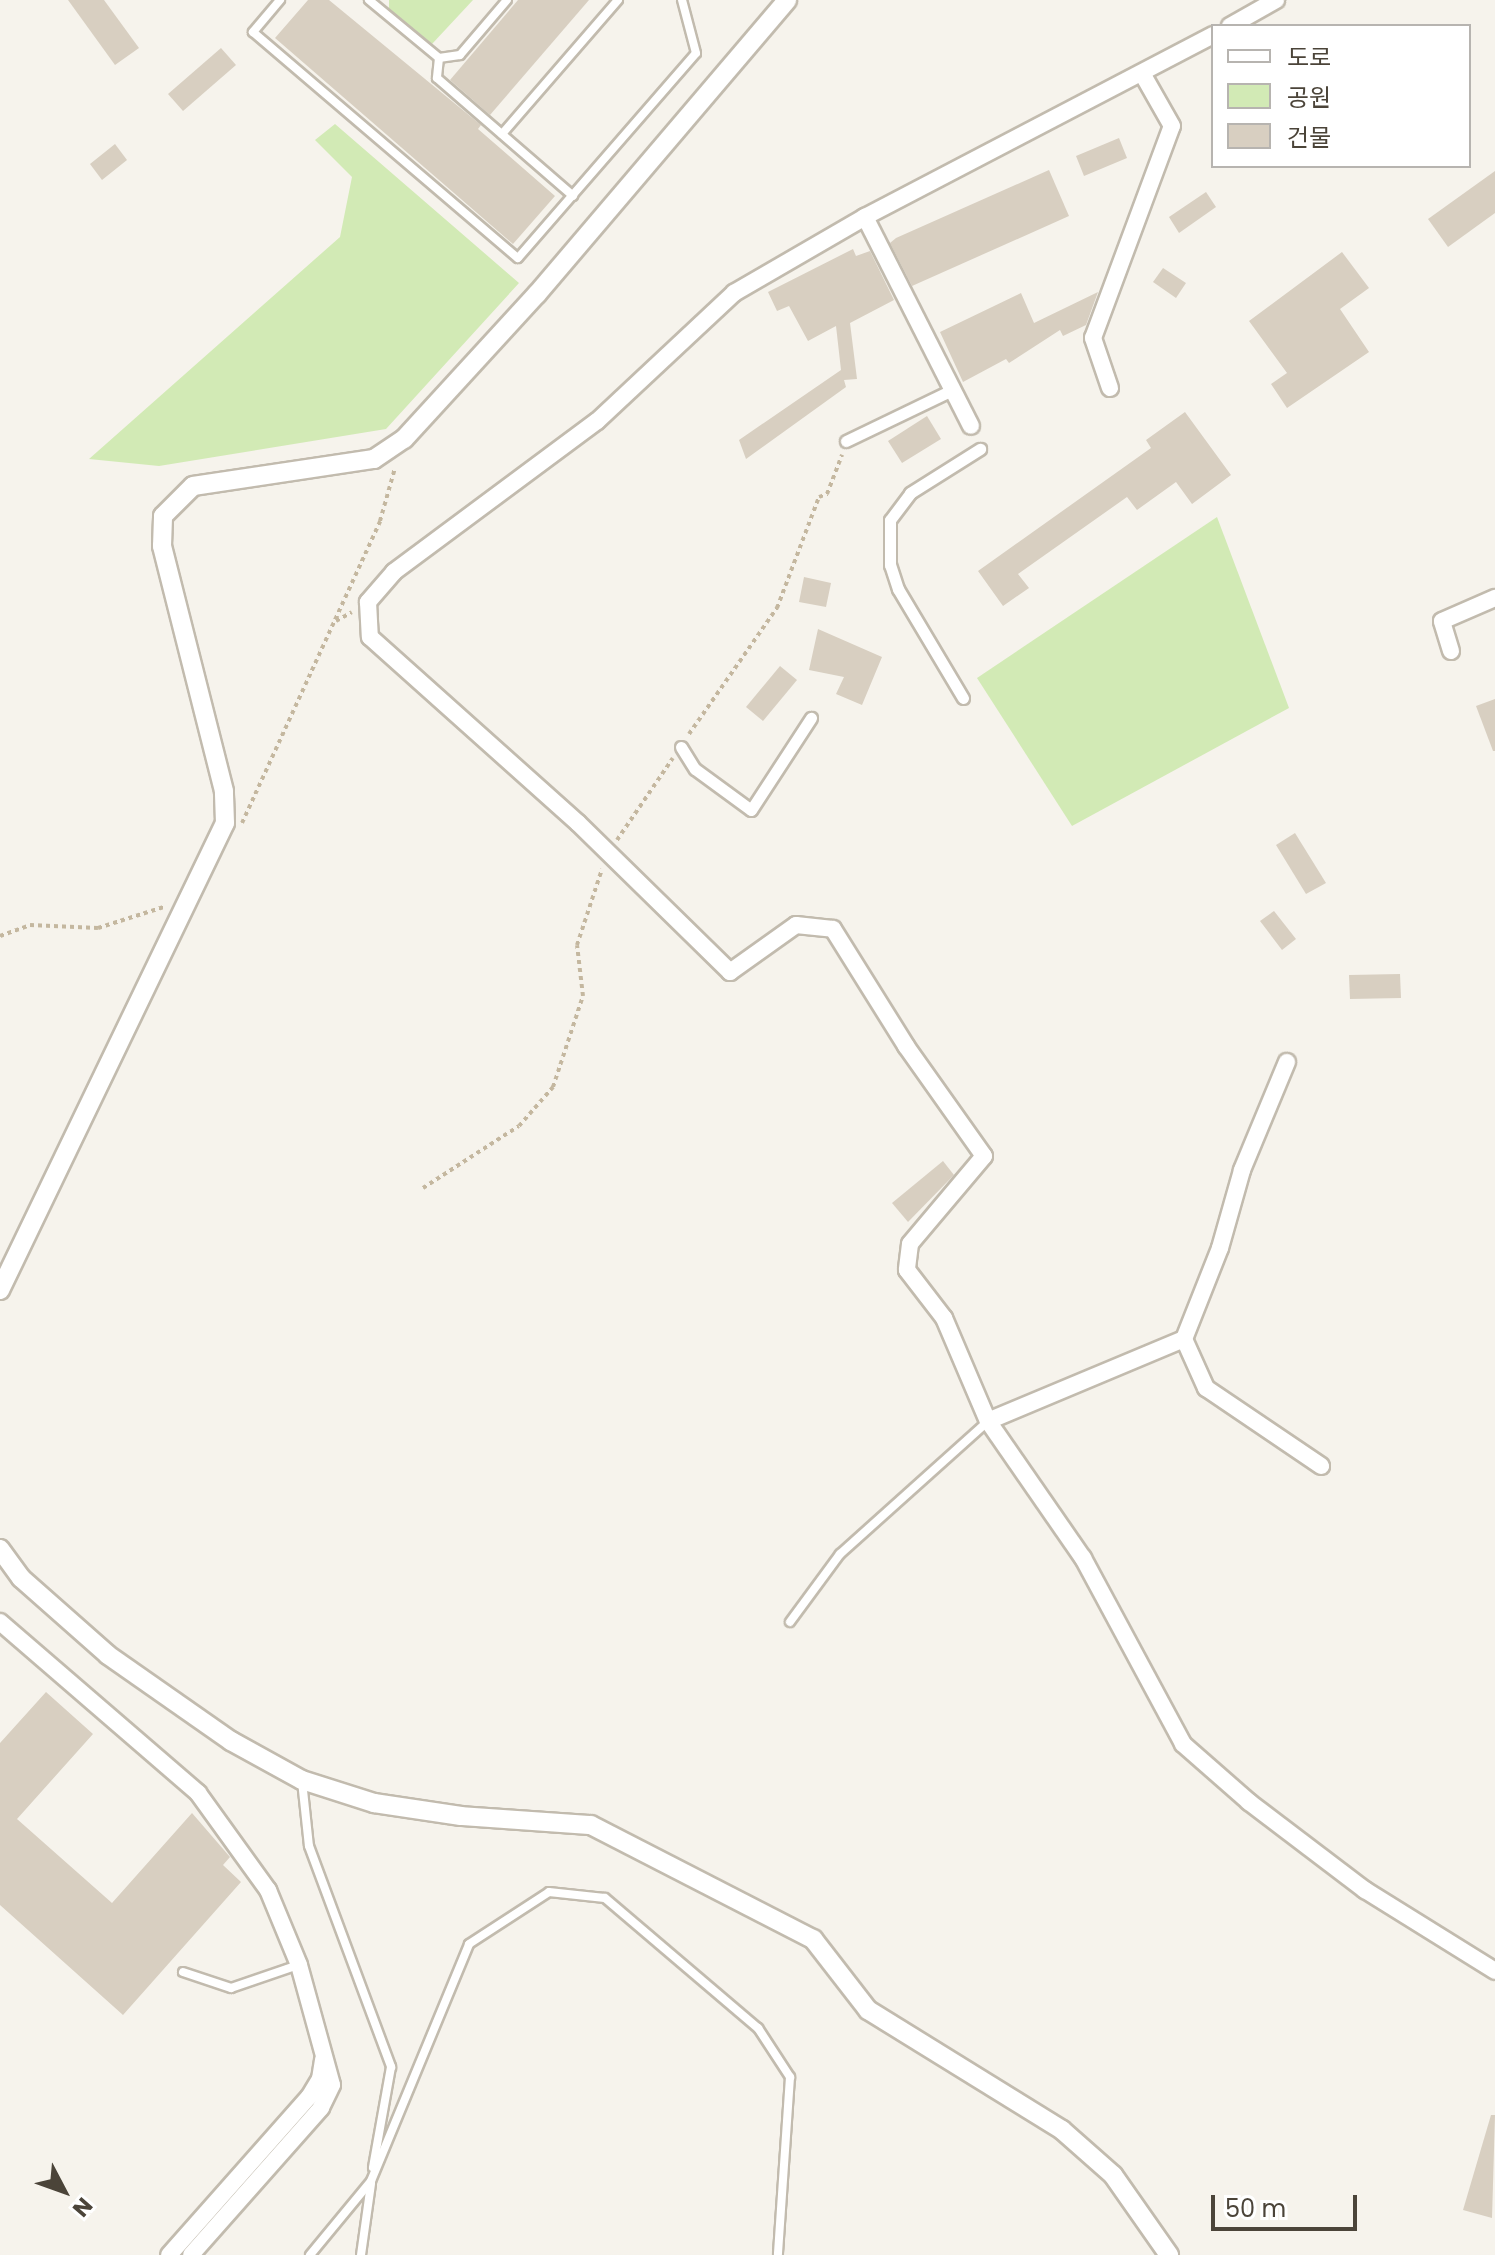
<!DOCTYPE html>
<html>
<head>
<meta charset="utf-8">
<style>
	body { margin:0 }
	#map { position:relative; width:1495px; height:2255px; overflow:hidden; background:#f6f3ec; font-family:Poppins,"Noto Sans KR",sans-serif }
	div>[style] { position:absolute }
	.green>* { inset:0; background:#d2eab5 }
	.building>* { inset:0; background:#d8cfc1 }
	.path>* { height:4px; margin-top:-2px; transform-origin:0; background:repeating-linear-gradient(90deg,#c4b79f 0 4px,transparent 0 8px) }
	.roads { filter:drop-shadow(2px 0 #c2bbae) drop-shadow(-2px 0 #c2bbae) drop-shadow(0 2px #c2bbae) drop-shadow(0 -2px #c2bbae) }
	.service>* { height:8px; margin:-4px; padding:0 4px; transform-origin:4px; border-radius:4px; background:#fff }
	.pedestrian>* { height:11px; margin:-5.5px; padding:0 5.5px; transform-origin:5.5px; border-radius:5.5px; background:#fff }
	.minor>* { height:16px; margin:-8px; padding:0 8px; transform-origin:8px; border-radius:8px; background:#fff }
	.tertiary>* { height:18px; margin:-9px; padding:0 9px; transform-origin:9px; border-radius:9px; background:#fff }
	span { translate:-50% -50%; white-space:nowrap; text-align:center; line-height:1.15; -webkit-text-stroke:8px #fff; paint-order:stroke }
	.legend { position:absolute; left:1211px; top:24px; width:260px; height:144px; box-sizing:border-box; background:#fff; border:2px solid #b7b4b0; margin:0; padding:10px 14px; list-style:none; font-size:24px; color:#4b4439 }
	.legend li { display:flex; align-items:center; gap:16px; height:40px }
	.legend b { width:40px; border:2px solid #b7b4b0 }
	.north { position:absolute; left:24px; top:2151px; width:80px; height:80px; -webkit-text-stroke:6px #fff; paint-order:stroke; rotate:131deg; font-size:22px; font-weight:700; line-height:32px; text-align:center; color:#4b4439 }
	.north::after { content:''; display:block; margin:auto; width:28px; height:36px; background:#4b4439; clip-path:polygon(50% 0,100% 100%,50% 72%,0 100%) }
	.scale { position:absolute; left:1211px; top:2195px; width:146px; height:36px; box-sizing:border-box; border:4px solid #4b4439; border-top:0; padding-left:10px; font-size:24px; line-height:28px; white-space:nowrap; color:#4b4439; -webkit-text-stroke:6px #fff; paint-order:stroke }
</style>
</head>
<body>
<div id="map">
	<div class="green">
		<div style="clip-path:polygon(389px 0,473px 0,432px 44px,389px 10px)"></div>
		<div style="clip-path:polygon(335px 124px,519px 283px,386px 429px,159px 466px,89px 459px,340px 237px,352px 177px,315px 140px)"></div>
		<div style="clip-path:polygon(1217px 517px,1289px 708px,1072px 826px,977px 678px)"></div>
	</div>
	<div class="building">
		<div style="clip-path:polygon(68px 0,104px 0,139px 48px,115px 65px)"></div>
		<div style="clip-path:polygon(308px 0,329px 0,481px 125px,478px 129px,555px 196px,513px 244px,275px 38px)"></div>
		<div style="clip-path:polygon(518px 0,589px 0,490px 115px,450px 80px)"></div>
		<div style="clip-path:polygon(221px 48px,236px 65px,183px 111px,168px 94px)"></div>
		<div style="clip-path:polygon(1119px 138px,1127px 158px,1084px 176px,1076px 156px)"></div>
		<div style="clip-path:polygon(115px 144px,127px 160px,102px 180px,90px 164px)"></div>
		<div style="clip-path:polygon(1049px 170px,1069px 216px,912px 286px,890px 243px,896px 238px)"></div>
		<div style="clip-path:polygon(1495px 171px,1495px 213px,1448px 247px,1428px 219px)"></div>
		<div style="clip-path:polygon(1206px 192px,1216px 207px,1179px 233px,1169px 217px)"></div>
		<div style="clip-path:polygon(853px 249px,856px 256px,870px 251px,894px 300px,850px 323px,857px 379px,844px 380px,846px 387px,746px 459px,739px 440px,841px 370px,836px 326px,808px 341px,789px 306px,777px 311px,768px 292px)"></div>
		<div style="clip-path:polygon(1342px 252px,1369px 288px,1340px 309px,1369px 352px,1287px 408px,1271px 384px,1287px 373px,1249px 321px)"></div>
		<div style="clip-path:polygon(1163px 268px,1186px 283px,1176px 298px,1153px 282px)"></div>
		<div style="clip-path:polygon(1098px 292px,1086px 325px,1063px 336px,1060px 330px,1009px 363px,1006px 359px,963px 382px,940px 332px,1021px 293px,1034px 323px)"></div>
		<div style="clip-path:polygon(1185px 412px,1231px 475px,1192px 504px,1176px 482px,1137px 510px,1127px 497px,1018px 574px,1029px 588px,1003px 606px,978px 571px,1151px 448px,1146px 440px)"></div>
		<div style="clip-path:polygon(927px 416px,941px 439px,902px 463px,888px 441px)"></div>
		<div style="clip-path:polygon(804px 577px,831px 583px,826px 607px,799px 602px)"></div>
		<div style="clip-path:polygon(818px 629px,882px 657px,862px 705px,836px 694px,844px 677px,809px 670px)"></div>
		<div style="clip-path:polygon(780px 666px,797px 680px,763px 721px,746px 707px)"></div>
		<div style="clip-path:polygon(1495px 699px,1495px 751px,1493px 751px,1476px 706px)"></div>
		<div style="clip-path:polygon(1295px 833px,1326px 883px,1306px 894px,1276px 845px)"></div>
		<div style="clip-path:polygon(1274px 911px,1296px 939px,1282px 950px,1260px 921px)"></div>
		<div style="clip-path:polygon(1400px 974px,1401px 998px,1350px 999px,1349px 975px)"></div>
		<div style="clip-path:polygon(943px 1161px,954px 1175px,908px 1222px,892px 1203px)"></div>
		<div style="clip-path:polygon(46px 1692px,93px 1734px,17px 1819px,112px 1903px,192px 1813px,230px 1857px,223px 1865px,241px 1882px,123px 2015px,0 1905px,0 1743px)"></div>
		<div style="clip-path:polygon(1491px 2115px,1495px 2115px,1492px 2218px,1463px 2210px)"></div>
	</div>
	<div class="path">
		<div style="left:336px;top:621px;width:18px;rotate:-29deg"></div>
		<div style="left:689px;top:734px;width:154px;rotate:-55.1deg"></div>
		<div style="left:777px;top:608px;width:119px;rotate:-69.3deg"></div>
		<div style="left:819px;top:497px;width:9px;rotate:-21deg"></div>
		<div style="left:827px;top:494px;width:42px;rotate:-69deg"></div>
		<div style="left:242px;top:823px;width:332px;rotate:-65.4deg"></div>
		<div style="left:380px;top:521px;width:55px;rotate:-74.2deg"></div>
		<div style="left:617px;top:840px;width:99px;rotate:-55.7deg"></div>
		<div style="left:0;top:936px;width:32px;rotate:-20deg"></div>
		<div style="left:30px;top:925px;width:68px;rotate:2.5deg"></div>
		<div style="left:98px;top:928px;width:69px;rotate:-17.7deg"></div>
		<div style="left:423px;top:1188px;width:114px;rotate:-32.9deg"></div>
		<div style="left:519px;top:1126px;width:52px;rotate:-48.9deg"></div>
		<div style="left:553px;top:1087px;width:96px;rotate:-71.8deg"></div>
		<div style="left:583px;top:996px;width:51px;rotate:-96.7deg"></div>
		<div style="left:577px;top:945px;width:80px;rotate:-71.8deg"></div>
	</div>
	<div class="roads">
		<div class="service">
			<div style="left:280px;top:0;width:42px;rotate:130.2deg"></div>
			<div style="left:253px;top:32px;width:348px;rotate:40.5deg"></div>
			<div style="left:518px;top:258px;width:271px;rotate:-49deg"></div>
			<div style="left:696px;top:53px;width:55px;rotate:-104.8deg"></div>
			<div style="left:369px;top:0;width:91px;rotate:39.6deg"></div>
			<div style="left:439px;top:58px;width:21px;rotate:-8deg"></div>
			<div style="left:460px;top:55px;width:72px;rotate:-49.5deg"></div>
			<div style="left:439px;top:58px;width:20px;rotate:96deg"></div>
			<div style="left:437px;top:78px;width:180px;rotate:40.9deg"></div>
			<div style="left:502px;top:134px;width:177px;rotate:-49.1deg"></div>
			<div style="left:790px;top:1622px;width:84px;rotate:-53.7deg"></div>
			<div style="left:840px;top:1554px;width:199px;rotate:-41.9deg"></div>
			<div style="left:302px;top:1781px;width:65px;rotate:83.9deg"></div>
			<div style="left:309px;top:1846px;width:236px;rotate:69.6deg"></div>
			<div style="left:391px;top:2067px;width:102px;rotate:100.2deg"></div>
			<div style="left:183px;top:1972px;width:51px;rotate:18.4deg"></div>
			<div style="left:231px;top:1988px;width:71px;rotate:-18.9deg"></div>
			<div style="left:310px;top:2255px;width:96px;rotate:-50.5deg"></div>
			<div style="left:371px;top:2181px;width:256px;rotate:-67.5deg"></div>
			<div style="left:469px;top:1944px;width:95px;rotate:-33deg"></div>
			<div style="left:549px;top:1892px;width:56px;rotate:6.1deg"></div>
			<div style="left:605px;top:1898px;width:201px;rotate:40.4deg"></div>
			<div style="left:758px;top:2028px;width:59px;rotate:56.9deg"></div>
			<div style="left:790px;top:2077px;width:178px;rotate:93.9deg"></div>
			<div style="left:361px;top:2255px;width:72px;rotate:-82deg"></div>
		</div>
		<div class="pedestrian">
			<div style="left:846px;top:441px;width:115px;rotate:-25.7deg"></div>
			<div style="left:963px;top:698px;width:127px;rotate:-120.8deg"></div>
			<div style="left:898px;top:589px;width:25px;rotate:-108deg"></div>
			<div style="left:890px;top:565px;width:45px;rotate:-90deg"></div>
			<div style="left:890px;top:520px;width:34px;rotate:-53deg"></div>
			<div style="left:910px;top:493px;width:83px;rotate:-32.2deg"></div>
			<div style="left:681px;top:747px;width:26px;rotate:58deg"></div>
			<div style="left:695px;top:769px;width:69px;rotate:36.2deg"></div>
			<div style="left:751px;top:810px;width:110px;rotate:-56.9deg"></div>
		</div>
		<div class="minor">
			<div style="left:1230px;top:26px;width:53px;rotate:-29.5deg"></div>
			<div style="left:1213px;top:35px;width:393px;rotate:152.4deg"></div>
			<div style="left:865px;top:217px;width:151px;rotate:149.9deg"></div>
			<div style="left:734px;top:293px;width:187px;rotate:136.9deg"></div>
			<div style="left:597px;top:421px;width:253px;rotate:143.4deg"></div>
			<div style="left:394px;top:572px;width:40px;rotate:131deg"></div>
			<div style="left:368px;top:602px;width:35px;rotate:87deg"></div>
			<div style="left:370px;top:637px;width:279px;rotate:41.8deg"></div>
			<div style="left:578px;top:823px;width:213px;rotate:44.4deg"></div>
			<div style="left:730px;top:972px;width:81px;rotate:-35.5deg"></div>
			<div style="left:796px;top:925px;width:37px;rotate:6deg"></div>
			<div style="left:833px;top:929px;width:138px;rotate:58deg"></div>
			<div style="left:906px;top:1046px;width:135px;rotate:54.7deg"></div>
			<div style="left:984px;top:1156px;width:115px;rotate:130.1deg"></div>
			<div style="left:910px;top:1244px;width:26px;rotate:97deg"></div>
			<div style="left:907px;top:1270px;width:61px;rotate:52.4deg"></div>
			<div style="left:944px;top:1318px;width:112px;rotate:66.9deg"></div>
			<div style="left:988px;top:1421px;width:167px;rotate:55.3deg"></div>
			<div style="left:1083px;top:1558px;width:211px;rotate:61.7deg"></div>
			<div style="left:1183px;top:1744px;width:88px;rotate:41.3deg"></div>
			<div style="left:1249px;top:1802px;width:146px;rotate:37.2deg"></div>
			<div style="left:1365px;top:1890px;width:153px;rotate:31.9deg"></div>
			<div style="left:865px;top:217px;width:234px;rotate:63.1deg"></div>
			<div style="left:1110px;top:388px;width:53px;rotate:-108.8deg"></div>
			<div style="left:1093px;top:338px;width:226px;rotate:-69.6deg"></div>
			<div style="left:1172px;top:126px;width:59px;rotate:-119.6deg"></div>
			<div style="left:1451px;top:651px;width:31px;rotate:-107deg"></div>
			<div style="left:1442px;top:621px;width:58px;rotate:-23.5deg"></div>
			<div style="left:1184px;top:1339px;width:54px;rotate:65.8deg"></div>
			<div style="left:1206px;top:1388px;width:139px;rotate:34.1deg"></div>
			<div style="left:988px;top:1421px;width:212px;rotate:-22.7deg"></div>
			<div style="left:1184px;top:1339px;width:98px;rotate:-68.4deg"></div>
			<div style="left:1220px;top:1248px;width:81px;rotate:-74.2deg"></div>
			<div style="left:1242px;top:1170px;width:117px;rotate:-67.4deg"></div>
			<div style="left:0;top:1622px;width:262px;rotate:40.8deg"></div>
			<div style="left:198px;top:1793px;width:120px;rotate:54.2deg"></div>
			<div style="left:268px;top:1890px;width:81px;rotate:67.5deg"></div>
			<div style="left:299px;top:1965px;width:124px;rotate:74.6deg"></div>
			<div style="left:332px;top:2085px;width:25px;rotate:116deg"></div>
			<div style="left:321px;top:2108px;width:196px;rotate:131.5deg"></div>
			<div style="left:169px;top:2255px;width:211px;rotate:-48.5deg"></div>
			<div style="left:309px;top:2097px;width:21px;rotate:-59deg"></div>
			<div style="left:320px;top:2079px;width:20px;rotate:-81deg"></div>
		</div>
		<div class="tertiary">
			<div style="left:0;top:1290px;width:518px;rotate:-64.28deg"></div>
			<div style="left:225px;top:823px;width:32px;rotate:-92deg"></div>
			<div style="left:224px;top:791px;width:253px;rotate:-104.2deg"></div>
			<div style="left:162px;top:546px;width:30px;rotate:-88deg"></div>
			<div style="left:163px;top:516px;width:42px;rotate:-45deg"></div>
			<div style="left:193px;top:486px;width:183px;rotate:-8.5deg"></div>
			<div style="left:374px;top:459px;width:36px;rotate:-34deg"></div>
			<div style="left:404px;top:439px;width:197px;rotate:-47.5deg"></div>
			<div style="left:537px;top:294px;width:386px;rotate:-49.6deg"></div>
			<div style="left:0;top:1549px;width:36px;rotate:54deg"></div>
			<div style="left:21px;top:1578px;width:116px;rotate:41.5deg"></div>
			<div style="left:108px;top:1655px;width:150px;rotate:35deg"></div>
			<div style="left:231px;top:1741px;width:81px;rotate:28.8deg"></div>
			<div style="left:302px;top:1780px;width:76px;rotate:17.7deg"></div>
			<div style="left:374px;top:1803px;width:88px;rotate:8.5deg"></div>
			<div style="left:461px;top:1816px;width:130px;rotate:4deg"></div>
			<div style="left:591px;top:1825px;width:250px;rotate:27.2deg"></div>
			<div style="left:813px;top:1939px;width:90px;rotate:52.2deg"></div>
			<div style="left:868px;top:2010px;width:228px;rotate:31.7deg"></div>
			<div style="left:1062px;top:2130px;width:68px;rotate:41.4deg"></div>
			<div style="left:1113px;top:2175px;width:98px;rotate:55deg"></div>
		</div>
	</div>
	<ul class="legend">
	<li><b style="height:10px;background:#fff"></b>도로</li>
	<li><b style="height:22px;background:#d2eab5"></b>공원</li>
	<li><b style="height:22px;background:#d8cfc1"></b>건물</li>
	</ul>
	<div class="north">N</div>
	<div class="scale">50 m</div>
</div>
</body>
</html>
